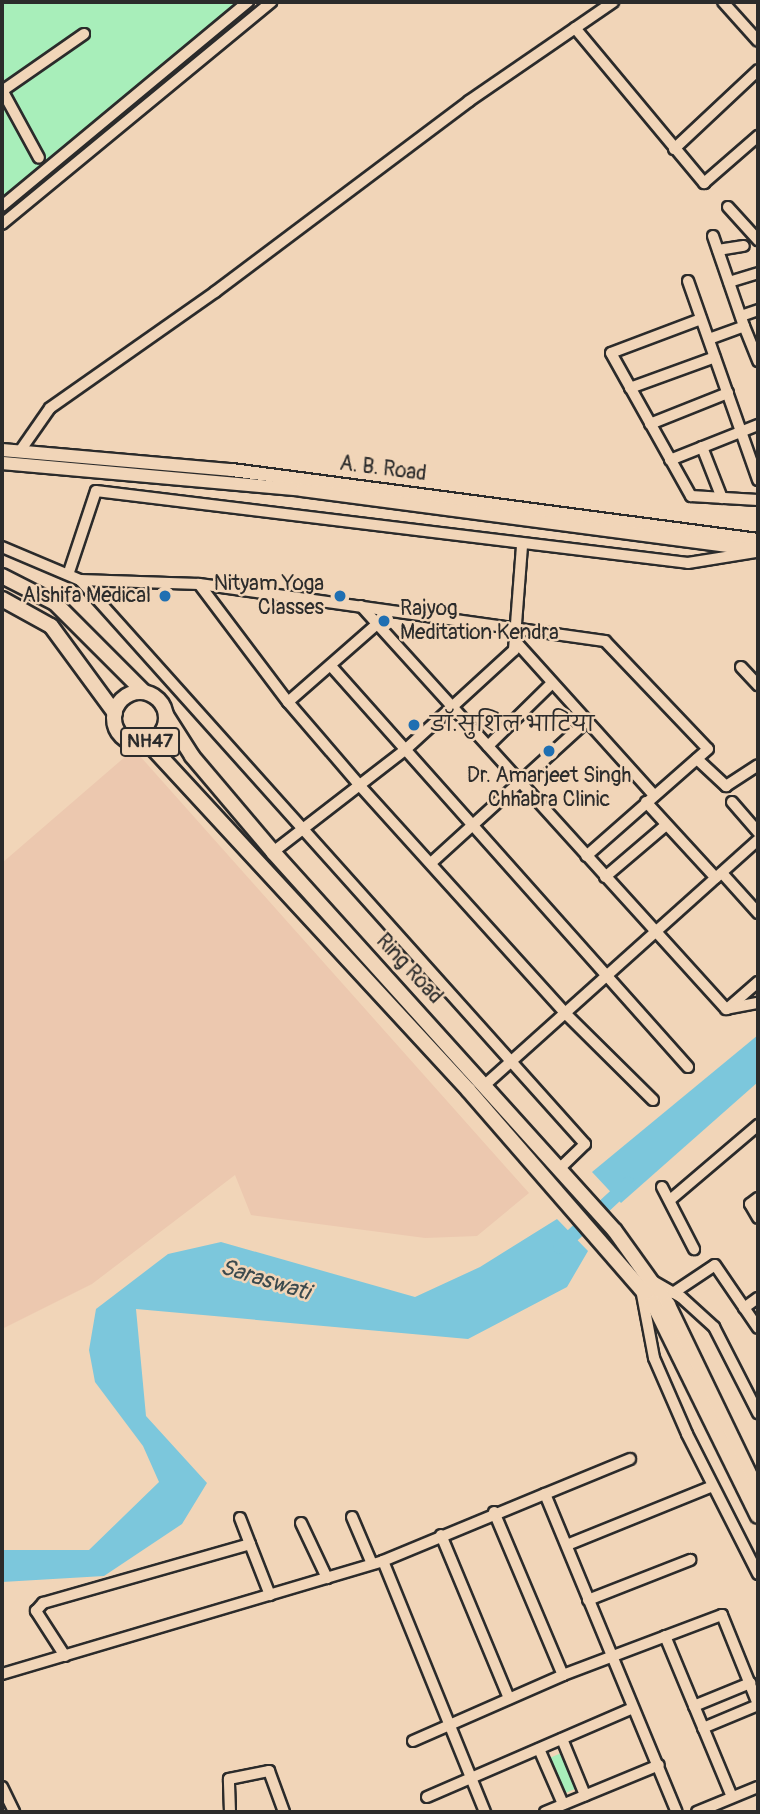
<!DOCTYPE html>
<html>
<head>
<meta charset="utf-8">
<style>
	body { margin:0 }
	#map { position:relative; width:760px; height:1814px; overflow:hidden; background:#f1d5b8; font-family:Pangolin,"Playpen Sans Deva",sans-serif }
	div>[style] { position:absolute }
	.built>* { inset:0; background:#ecc8af }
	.green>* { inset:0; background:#a8eeba }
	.water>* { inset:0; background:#7cc7dc }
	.river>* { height:14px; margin:-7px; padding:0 7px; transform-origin:7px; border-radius:7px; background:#7cc7dc }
	.roads { filter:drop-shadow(2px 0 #2b2b2b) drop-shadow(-2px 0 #2b2b2b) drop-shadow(0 2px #2b2b2b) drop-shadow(0 -2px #2b2b2b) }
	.minor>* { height:10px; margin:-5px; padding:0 5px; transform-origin:5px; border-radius:5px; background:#f1d5b8 }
	.major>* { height:12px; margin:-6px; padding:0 6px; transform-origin:6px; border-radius:6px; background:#f1d5b8 }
	.highway>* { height:14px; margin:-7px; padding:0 7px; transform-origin:7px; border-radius:7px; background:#f1d5b8 }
	.highway>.ring { margin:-7px; padding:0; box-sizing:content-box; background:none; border:14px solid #f1d5b8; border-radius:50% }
	.dots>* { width:19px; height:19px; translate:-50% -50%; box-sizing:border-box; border:4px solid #f1d5b8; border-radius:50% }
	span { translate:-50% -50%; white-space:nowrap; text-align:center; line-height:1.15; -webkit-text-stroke:5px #f1d5b8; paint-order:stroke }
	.shield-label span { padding:2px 5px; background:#f1d5b8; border:2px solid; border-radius:5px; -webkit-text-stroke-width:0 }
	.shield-label { font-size:19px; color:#2b2b2b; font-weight:700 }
	.street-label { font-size:21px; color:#2b2b2b }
	.poi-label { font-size:21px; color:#2b2b2b }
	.right { translate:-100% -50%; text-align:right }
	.left { translate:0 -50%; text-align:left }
	.water-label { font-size:23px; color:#3b4a4e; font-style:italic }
	.frame { position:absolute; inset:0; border:4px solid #2b2b2b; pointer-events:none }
</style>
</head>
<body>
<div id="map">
	<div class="built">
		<div style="clip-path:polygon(139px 755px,529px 1193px,477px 1236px,425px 1238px,251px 1215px,235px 1175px,92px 1284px,2px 1329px,2px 863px,126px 756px)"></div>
	</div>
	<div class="green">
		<div style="clip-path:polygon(2px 2px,249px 2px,2px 206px)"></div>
		<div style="clip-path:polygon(564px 1752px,577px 1788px,561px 1795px,547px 1759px)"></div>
	</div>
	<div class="water">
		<div style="clip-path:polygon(758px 1035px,758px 1082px,621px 1203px,592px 1172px)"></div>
		<div style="clip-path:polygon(557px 1219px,588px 1251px,567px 1287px,468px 1339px,136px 1309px,146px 1416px,207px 1483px,182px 1524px,104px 1576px,2px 1582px,2px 1550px,89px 1550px,159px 1482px,143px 1446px,95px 1382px,89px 1350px,96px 1309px,168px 1254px,221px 1242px,415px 1297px,480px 1267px)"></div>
	</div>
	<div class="river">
		<div style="left:560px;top:1247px;width:93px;rotate:-42.8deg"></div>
	</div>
	<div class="roads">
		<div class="minor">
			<div style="left:723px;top:2px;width:52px;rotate:48.1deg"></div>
			<div style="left:575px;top:28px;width:202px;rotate:50.2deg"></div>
			<div style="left:704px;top:183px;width:72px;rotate:-41deg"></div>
			<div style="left:2px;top:90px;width:77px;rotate:61.4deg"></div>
			<div style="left:2px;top:91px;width:100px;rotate:-34.8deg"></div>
			<div style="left:674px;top:149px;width:115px;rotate:-43.2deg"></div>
			<div style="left:2px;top:206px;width:320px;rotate:-39.7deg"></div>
			<div style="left:728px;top:207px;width:45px;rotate:47.7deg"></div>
			<div style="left:2px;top:224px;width:349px;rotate:-39.5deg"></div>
			<div style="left:713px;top:236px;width:95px;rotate:71deg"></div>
			<div style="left:718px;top:250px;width:26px;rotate:-9deg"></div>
			<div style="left:688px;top:281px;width:211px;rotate:70.6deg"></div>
			<div style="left:729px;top:282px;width:30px;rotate:-17deg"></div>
			<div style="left:741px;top:316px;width:18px;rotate:-19deg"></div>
			<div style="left:701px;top:319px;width:96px;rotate:159.3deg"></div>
			<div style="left:611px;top:353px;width:164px;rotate:60.8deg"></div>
			<div style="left:691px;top:496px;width:67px;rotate:3.4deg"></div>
			<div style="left:709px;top:339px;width:37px;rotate:-20deg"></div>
			<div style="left:744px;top:326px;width:38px;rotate:68deg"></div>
			<div style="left:630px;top:388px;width:90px;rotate:-20deg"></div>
			<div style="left:650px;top:424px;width:84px;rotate:-21.7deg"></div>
			<div style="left:702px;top:447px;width:55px;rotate:68.6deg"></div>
			<div style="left:20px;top:451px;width:52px;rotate:-55.1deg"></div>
			<div style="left:50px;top:408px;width:202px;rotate:-35.1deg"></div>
			<div style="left:215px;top:292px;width:318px;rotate:-36.9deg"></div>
			<div style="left:469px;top:101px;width:175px;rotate:-34.5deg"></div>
			<div style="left:670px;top:460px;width:95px;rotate:-21.7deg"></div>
			<div style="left:2px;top:547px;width:85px;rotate:22.9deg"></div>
			<div style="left:80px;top:580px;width:119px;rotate:1.9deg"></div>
			<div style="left:199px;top:584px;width:410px;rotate:8deg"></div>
			<div style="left:605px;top:641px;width:149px;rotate:46.4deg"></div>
			<div style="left:708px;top:749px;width:162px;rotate:138.7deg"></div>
			<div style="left:69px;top:572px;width:85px;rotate:-71.6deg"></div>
			<div style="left:96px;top:491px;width:596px;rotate:6.93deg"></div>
			<div style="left:688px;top:563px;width:70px;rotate:-9.1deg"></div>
			<div style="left:80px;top:580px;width:757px;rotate:48.16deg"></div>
			<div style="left:585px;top:1144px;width:35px;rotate:136deg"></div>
			<div style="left:199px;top:584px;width:148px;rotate:53deg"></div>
			<div style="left:288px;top:702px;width:112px;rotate:49.3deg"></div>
			<div style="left:361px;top:787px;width:307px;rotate:47.9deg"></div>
			<div style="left:567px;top:1015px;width:121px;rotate:44.7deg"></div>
			<div style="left:361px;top:606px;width:544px;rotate:47.83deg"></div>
			<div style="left:726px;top:1009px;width:33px;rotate:-11deg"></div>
			<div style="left:517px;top:643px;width:205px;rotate:48deg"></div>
			<div style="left:331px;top:666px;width:537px;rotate:48.32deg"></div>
			<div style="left:741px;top:667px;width:25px;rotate:47deg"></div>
			<div style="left:288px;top:702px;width:118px;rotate:-41.2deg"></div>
			<div style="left:488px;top:746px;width:88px;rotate:-44.5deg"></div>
			<div style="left:697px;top:759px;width:40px;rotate:43deg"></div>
			<div style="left:726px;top:786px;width:38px;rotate:-33deg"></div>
			<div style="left:646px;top:802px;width:103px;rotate:47.4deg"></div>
			<div style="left:732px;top:802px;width:40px;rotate:49deg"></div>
			<div style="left:273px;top:852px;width:167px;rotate:-37.7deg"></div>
			<div style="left:405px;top:750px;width:148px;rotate:-42.5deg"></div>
			<div style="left:514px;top:650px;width:104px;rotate:-85.6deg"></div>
			<div style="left:431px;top:863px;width:212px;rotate:-42.3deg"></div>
			<div style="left:722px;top:873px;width:54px;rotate:48deg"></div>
			<div style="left:605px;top:877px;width:80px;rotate:-40.4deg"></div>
			<div style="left:727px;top:1009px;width:41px;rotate:-41.1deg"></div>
			<div style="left:486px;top:1084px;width:365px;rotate:-41.9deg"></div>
			<div style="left:662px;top:1187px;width:70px;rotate:62.7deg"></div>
			<div style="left:758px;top:1198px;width:10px;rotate:143deg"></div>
			<div style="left:750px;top:1204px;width:16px;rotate:60deg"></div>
			<div style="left:670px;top:1200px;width:116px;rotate:-40.4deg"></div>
			<div style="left:653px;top:1281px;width:32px;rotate:30deg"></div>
			<div style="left:681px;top:1297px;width:45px;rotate:42.3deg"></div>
			<div style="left:714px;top:1327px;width:97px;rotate:62.9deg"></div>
			<div style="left:641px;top:1289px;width:70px;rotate:79.3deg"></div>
			<div style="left:654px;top:1358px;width:83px;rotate:66.5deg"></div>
			<div style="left:687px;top:1434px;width:157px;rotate:63.1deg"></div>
			<div style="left:673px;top:1293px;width:50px;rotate:-33.7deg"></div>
			<div style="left:715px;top:1265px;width:76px;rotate:55.7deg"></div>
			<div style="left:744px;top:1308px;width:17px;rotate:-36deg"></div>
			<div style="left:545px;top:1494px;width:92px;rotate:-22.4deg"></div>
			<div style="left:494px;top:1512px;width:177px;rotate:67.1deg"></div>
			<div style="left:352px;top:1517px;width:51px;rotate:66.9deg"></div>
			<div style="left:240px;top:1518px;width:28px;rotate:69deg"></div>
			<div style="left:301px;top:1523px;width:61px;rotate:64.7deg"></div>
			<div style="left:441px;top:1535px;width:177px;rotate:67.4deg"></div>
			<div style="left:567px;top:1545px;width:157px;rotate:-22deg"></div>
			<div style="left:383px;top:1561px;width:271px;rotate:67.9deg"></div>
			<div style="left:588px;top:1600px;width:110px;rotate:-21.4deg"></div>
			<div style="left:665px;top:1636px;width:174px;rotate:67.4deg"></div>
			<div style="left:65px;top:1656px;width:54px;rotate:-122.8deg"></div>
			<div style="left:36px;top:1611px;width:11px;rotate:-49deg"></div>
			<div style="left:43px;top:1603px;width:215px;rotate:-15.9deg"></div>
			<div style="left:250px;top:1544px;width:55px;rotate:68.6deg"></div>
			<div style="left:2px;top:1674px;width:397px;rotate:-16.5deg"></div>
			<div style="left:383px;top:1561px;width:175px;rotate:-22.5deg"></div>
			<div style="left:545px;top:1494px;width:344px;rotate:67.5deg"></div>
			<div style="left:694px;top:1706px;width:61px;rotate:-22.3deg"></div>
			<div style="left:703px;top:1728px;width:60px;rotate:-22.7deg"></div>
			<div style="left:562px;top:1739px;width:61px;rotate:67.7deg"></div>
			<div style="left:413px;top:1741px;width:164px;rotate:-23.7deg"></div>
			<div style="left:563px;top:1675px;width:170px;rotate:-20.7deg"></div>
			<div style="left:722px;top:1615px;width:96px;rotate:68deg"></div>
			<div style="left:539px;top:1749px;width:60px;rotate:66.4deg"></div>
			<div style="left:2px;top:1787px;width:28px;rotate:64deg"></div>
			<div style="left:427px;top:1797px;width:224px;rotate:-23.4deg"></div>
			<div style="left:230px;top:1812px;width:33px;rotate:-92deg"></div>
			<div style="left:229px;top:1779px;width:41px;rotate:-11.3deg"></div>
			<div style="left:269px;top:1771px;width:44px;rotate:69.9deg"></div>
			<div style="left:545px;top:1812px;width:123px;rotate:-22.4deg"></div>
			<div style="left:697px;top:1812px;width:66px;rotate:-22.3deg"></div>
		</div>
		<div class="major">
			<div style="left:2px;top:450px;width:231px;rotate:5deg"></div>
			<div style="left:232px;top:470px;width:531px;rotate:7.58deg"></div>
			<div style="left:2px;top:463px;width:301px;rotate:5.1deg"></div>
			<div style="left:302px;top:490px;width:460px;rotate:7.5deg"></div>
		</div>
		<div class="highway">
			<div style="left:2px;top:576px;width:59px;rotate:27deg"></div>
			<div style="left:55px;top:603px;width:126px;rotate:45deg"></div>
			<div style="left:2px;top:599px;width:56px;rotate:28.9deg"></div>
			<div style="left:51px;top:626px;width:108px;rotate:53.7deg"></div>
			<div class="ring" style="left:114px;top:692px;width:38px;height:38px"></div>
			<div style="left:166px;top:715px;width:49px;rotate:57.6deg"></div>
			<div style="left:192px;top:756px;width:126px;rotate:49.8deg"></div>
			<div style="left:273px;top:852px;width:510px;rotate:47.94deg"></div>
			<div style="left:615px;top:1231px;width:91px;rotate:54.4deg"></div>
			<div style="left:668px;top:1305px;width:208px;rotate:64.3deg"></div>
			<div style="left:148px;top:743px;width:473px;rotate:47.3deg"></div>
			<div style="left:469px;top:1091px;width:281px;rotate:49deg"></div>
			<div style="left:653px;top:1303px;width:237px;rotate:63.8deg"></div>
		</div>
	</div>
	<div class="dots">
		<div style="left:165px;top:596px;background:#1f6fb2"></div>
		<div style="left:340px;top:596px;background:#1f6fb2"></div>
		<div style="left:384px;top:621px;background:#1f6fb2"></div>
		<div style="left:414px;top:725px;background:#1f6fb2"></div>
		<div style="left:549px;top:751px;background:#1f6fb2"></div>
	</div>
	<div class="shield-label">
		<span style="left:150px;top:742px">NH47</span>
	</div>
	<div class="street-label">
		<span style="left:383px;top:469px;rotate:7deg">A. B. Road</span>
		<span style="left:409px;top:969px;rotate:47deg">Ring Road</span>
	</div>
	<div class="poi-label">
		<span class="right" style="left:324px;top:596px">Nityam Yoga<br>Classes</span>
		<span class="right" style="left:151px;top:596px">Alshifa Medical</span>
		<span class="left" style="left:400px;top:621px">Rajyog<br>Meditation Kendra</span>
		<span class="left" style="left:430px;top:725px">डॉ.सुशिल भाटिया</span>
		<span style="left:549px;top:788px">Dr. Amarjeet Singh<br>Chhabra Clinic</span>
	</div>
	<div class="water-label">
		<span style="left:265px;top:1280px;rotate:17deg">Saraswati</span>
	</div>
	<div class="frame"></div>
</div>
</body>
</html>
